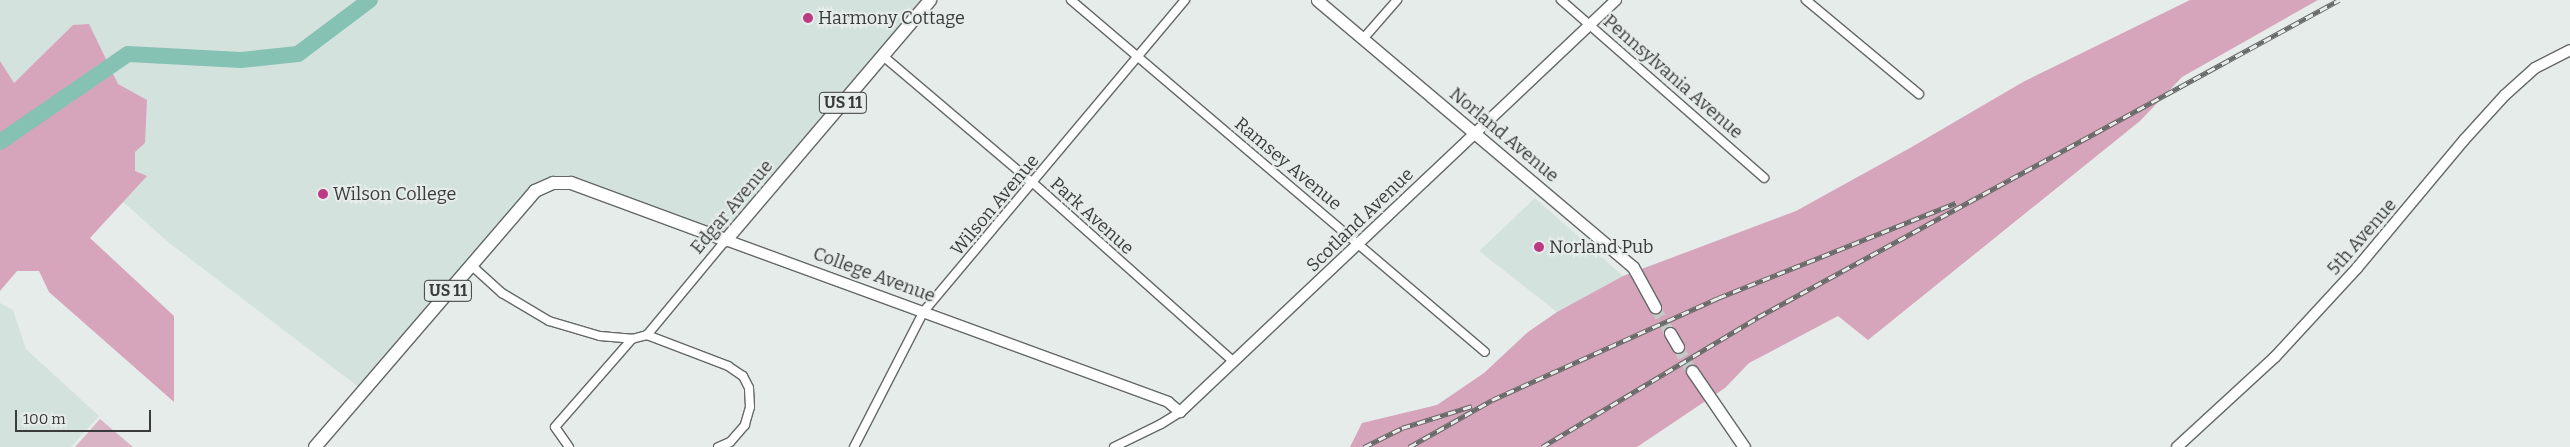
<!DOCTYPE html>
<html>
<head>
<meta charset="utf-8">
<style>
	body { margin:0 }
	#map { position:relative; width:2570px; height:447px; overflow:hidden; background:#e6ecea; font-family:Bitter,serif }
	div>[style] { position:absolute }
	.built>* { inset:0; background:#d4e2de }
	.green>* { inset:0; background:#d9b4c5 }
	.forest>* { inset:0; background:#d6a4bb }
	.river>* { height:16px; margin:-8px; padding:0 8px; transform-origin:8px; border-radius:8px; background:#86c2b4 }
	.secondary-tunnel>* { height:11px; margin-top:-5.5px; transform-origin:0; background:repeating-linear-gradient(90deg,#c4c9c7 0 11px,transparent 0 16.5px) }
	.roads { filter:drop-shadow(1px 0 #646867) drop-shadow(-1px 0 #646867) drop-shadow(0 1px #646867) drop-shadow(0 -1px #646867) }
	.minor>* { height:8px; margin:-4px; padding:0 4px; transform-origin:4px; border-radius:4px; background:#fff }
	.tertiary>* { height:10px; margin:-5px; padding:0 5px; transform-origin:5px; border-radius:5px; background:#fff }
	.secondary>* { height:11px; margin:-5.5px; padding:0 5.5px; transform-origin:5.5px; border-radius:5.5px; background:#fff }
	.primary>* { height:12px; margin:-6px; padding:0 6px; transform-origin:6px; border-radius:6px; background:#fff }
	.rail>* { height:4.5px; margin-top:-2.25px; transform-origin:0; background:repeating-linear-gradient(90deg,#e6ecea 0 8px,#676a69 0 16px); box-sizing:border-box; border-block:1px solid #676a69 }
	.dots>* { width:14px; height:14px; translate:-50% -50%; box-sizing:border-box; border:2px solid #e6ecea; border-radius:50% }
	span { translate:-50% -50%; white-space:nowrap; text-align:center; line-height:1.15; -webkit-text-stroke:4px #e6ecea; paint-order:stroke }
	.shield-label span { padding:1px 4px; background:#e6ecea; border:1px solid; border-radius:4px; -webkit-text-stroke-width:0 }
	.shield-label { font-size:16px; color:#3a3c3b; font-weight:700 }
	.poi-label { font-size:18px; color:#3a3c3b }
	.left { translate:0 -50%; text-align:left }
	.street-label { font-size:18px; color:#3a3c3b }
	.scale { position:absolute; left:15px; top:410px; width:136px; height:22px; box-sizing:border-box; border:2px solid #3a3c3b; border-top:0; padding-left:6px; font-size:15px; line-height:18px; white-space:nowrap; color:#3a3c3b; -webkit-text-stroke:4px #e6ecea; paint-order:stroke }
</style>
</head>
<body>
<div id="map">
	<div class="built">
		<div style="clip-path:polygon(0 0,930px 0,726px 240px,577px 185px,546px 185px,360px 388px,168px 242px,0 92px)"></div>
		<div style="clip-path:polygon(1535px 198px,1623px 276px,1557px 312px,1479px 251px)"></div>
		<div style="clip-path:polygon(0 303px,13px 310px,26px 349px,99px 416px,71px 447px,0 447px)"></div>
	</div>
	<div class="green">
		<div style="clip-path:polygon(100px 419px,133px 447px,75px 447px)"></div>
	</div>
	<div class="forest">
		<div style="clip-path:polygon(2190px 0,2318px 0,2182px 77px,2140px 121px,1868px 340px,1838px 316px,1749px 363px,1725px 388px,1637px 447px,1350px 447px,1362px 423px,1437px 405px,1484px 373px,1528px 332px,1557px 312px,1623px 276px,1796px 211px,1910px 148px,2023px 82px)"></div>
		<div style="clip-path:polygon(89px 24px,118px 84px,147px 100px,145px 143px,135px 152px,135px 171px,147px 176px,90px 238px,174px 316px,174px 402px,49px 292px,39px 271px,17px 271px,0 291px,0 61px,14px 83px,73px 25px)"></div>
	</div>
	<div class="river">
		<div style="left:0;top:142px;width:155px;rotate:-34.5deg"></div>
		<div style="left:128px;top:54px;width:113px;rotate:3deg"></div>
		<div style="left:241px;top:60px;width:57px;rotate:-6deg"></div>
		<div style="left:298px;top:54px;width:90px;rotate:-36.9deg"></div>
	</div>
	<div class="secondary-tunnel">
		<div style="left:1655px;top:307px;width:30px;rotate:60deg"></div>
		<div style="left:1678px;top:347px;width:28px;rotate:60deg"></div>
	</div>
	<div class="roads">
		<div class="minor">
			<div style="left:1071px;top:0;width:543px;rotate:40.37deg"></div>
			<div style="left:1561px;top:0;width:270px;rotate:41.2deg"></div>
			<div style="left:1806px;top:0;width:147px;rotate:39.8deg"></div>
			<div style="left:1363px;top:39px;width:52px;rotate:-48.9deg"></div>
			<div style="left:883px;top:56px;width:197px;rotate:40.3deg"></div>
			<div style="left:1033px;top:183px;width:269px;rotate:41.7deg"></div>
			<div style="left:471px;top:265px;width:42px;rotate:42.1deg"></div>
			<div style="left:502px;top:293px;width:55px;rotate:30.8deg"></div>
			<div style="left:549px;top:321px;width:53px;rotate:16.4deg"></div>
			<div style="left:600px;top:336px;width:32px;rotate:5deg"></div>
			<div style="left:647px;top:335px;width:87px;rotate:20.9deg"></div>
			<div style="left:728px;top:366px;width:18px;rotate:34deg"></div>
			<div style="left:743px;top:376px;width:13px;rotate:63deg"></div>
			<div style="left:749px;top:388px;width:19px;rotate:87deg"></div>
			<div style="left:750px;top:407px;width:19px;rotate:106deg"></div>
			<div style="left:745px;top:425px;width:23px;rotate:131deg"></div>
			<div style="left:730px;top:442px;width:13px;rotate:157deg"></div>
			<div style="left:569px;top:447px;width:24px;rotate:-125deg"></div>
			<div style="left:555px;top:427px;width:117px;rotate:-48.8deg"></div>
			<div style="left:632px;top:339px;width:16px;rotate:-15deg"></div>
			<div style="left:647px;top:335px;width:124px;rotate:-50.3deg"></div>
			<div style="left:854px;top:447px;width:153px;rotate:-62.8deg"></div>
			<div style="left:924px;top:311px;width:406px;rotate:-50deg"></div>
			<div style="left:1114px;top:447px;width:52px;rotate:-26.1deg"></div>
			<div style="left:1161px;top:424px;width:22px;rotate:-32deg"></div>
		</div>
		<div class="tertiary">
			<div style="left:726px;top:240px;width:471px;rotate:20.1deg"></div>
			<div style="left:1168px;top:402px;width:16px;rotate:40deg"></div>
			<div style="left:1180px;top:412px;width:600px;rotate:-43.38deg"></div>
			<div style="left:2177px;top:447px;width:133px;rotate:-42.6deg"></div>
			<div style="left:2275px;top:357px;width:121px;rotate:-47.3deg"></div>
			<div style="left:2357px;top:268px;width:167px;rotate:-50.1deg"></div>
			<div style="left:2464px;top:140px;width:61px;rotate:-47.7deg"></div>
			<div style="left:2505px;top:95px;width:40px;rotate:-42deg"></div>
			<div style="left:2535px;top:68px;width:39px;rotate:-27deg"></div>
		</div>
		<div class="secondary">
			<div style="left:1317px;top:0;width:414px;rotate:40.2deg"></div>
			<div style="left:1633px;top:267px;width:46px;rotate:61.2deg"></div>
			<div style="left:1670px;top:333px;width:16px;rotate:60deg"></div>
			<div style="left:1692px;top:371px;width:92px;rotate:55.6deg"></div>
		</div>
		<div class="primary">
			<div style="left:315px;top:447px;width:338px;rotate:-49.3deg"></div>
			<div style="left:535px;top:191px;width:20px;rotate:-24deg"></div>
			<div style="left:553px;top:183px;width:18px"></div>
			<div style="left:571px;top:183px;width:165px;rotate:20.2deg"></div>
			<div style="left:726px;top:240px;width:315px;rotate:-49.6deg"></div>
		</div>
	</div>
	<div class="rail">
		<div style="left:1364px;top:447px;width:42px;rotate:-26.6deg"></div>
		<div style="left:1402px;top:428px;width:73px;rotate:-17.4deg"></div>
		<div style="left:1409px;top:447px;width:95px;rotate:-29.5deg"></div>
		<div style="left:1492px;top:400px;width:248px;rotate:-24.3deg"></div>
		<div style="left:1718px;top:298px;width:256px;rotate:-21.8deg"></div>
		<div style="left:1542px;top:447px;width:252px;rotate:-31deg"></div>
		<div style="left:1758px;top:317px;width:662px;rotate:-28.62deg"></div>
	</div>
	<div class="dots">
		<div style="left:808px;top:18px;background:#bc3a84"></div>
		<div style="left:323px;top:194px;background:#bc3a84"></div>
		<div style="left:1539px;top:247px;background:#bc3a84"></div>
	</div>
	<div class="shield-label">
		<span style="left:843px;top:103px">US 11</span>
		<span style="left:448px;top:291px">US 11</span>
	</div>
	<div class="poi-label">
		<span class="left" style="left:818px;top:18px">Harmony Cottage</span>
		<span class="left" style="left:333px;top:194px">Wilson College</span>
		<span class="left" style="left:1549px;top:247px">Norland Pub</span>
	</div>
	<div class="street-label">
		<span style="left:1673px;top:77px;rotate:41deg">Pennsylvania Avenue</span>
		<span style="left:1504px;top:135px;rotate:40deg">Norland Avenue</span>
		<span style="left:1288px;top:164px;rotate:40deg">Ramsey Avenue</span>
		<span style="left:995px;top:205px;rotate:-50deg">Wilson Avenue</span>
		<span style="left:732px;top:207px;rotate:-50deg">Edgar Avenue</span>
		<span style="left:1092px;top:216px;rotate:42deg">Park Avenue</span>
		<span style="left:1360px;top:220px;rotate:-44deg">Scotland Avenue</span>
		<span style="left:2362px;top:237px;rotate:-49deg">5th Avenue</span>
		<span style="left:874px;top:275px;rotate:20deg">College Avenue</span>
	</div>
	<div class="scale">100 m</div>
</div>
</body>
</html>
